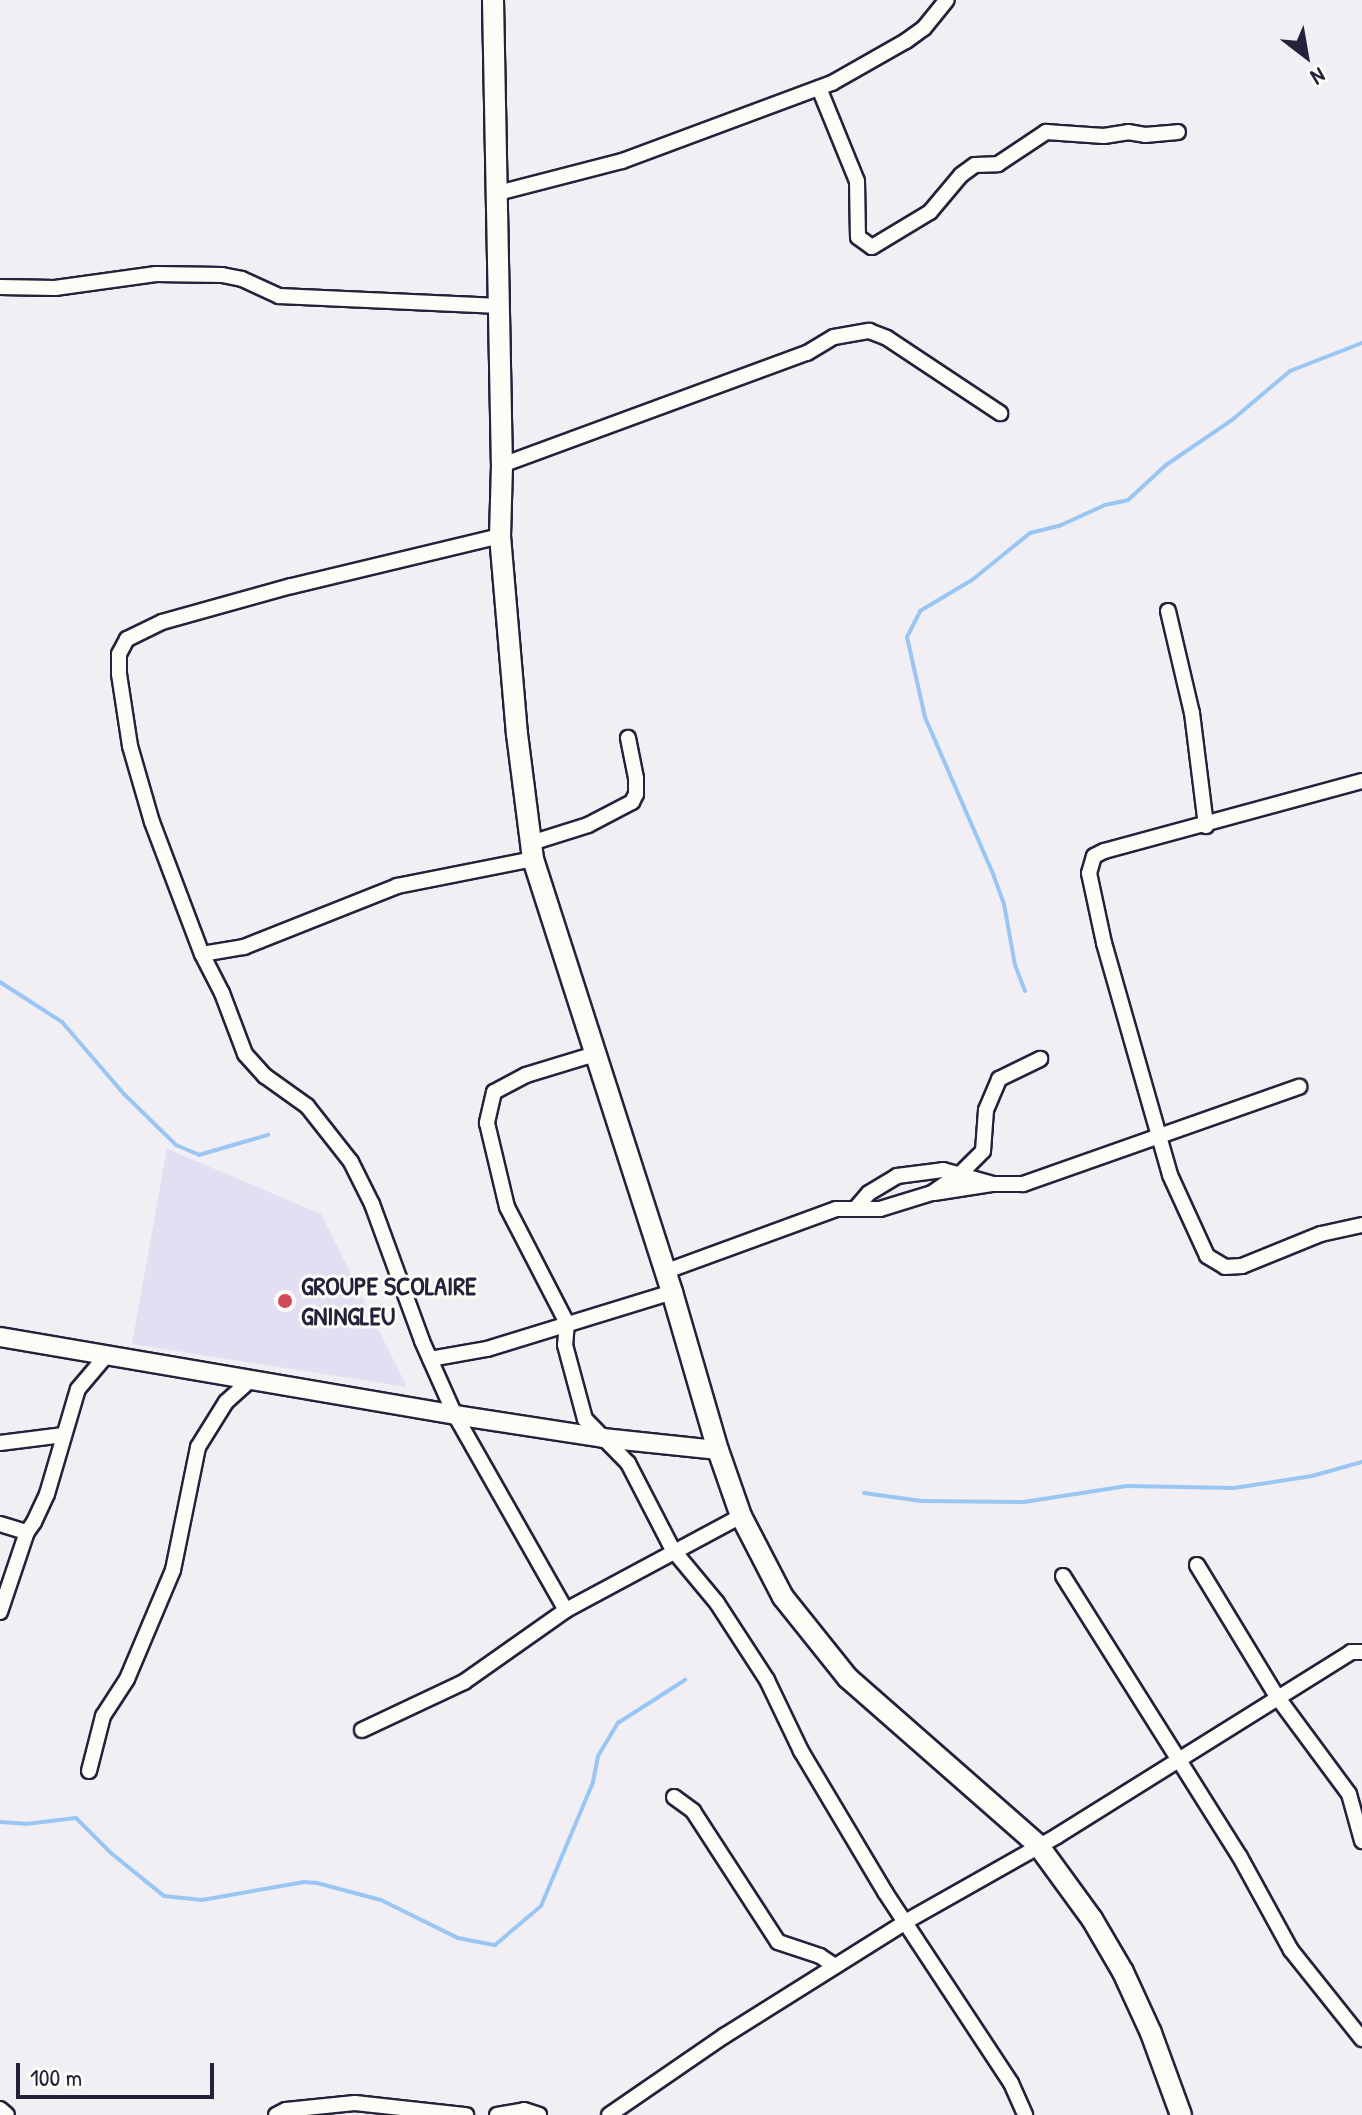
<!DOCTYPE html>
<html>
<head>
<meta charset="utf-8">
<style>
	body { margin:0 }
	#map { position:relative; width:1362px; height:2115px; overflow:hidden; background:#f1eef4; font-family:"Patrick Hand",sans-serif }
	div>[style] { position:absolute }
	.built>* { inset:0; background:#e3def1 }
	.stream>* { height:4px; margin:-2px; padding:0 2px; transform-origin:2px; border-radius:2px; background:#9ac6f3 }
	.roads { filter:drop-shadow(2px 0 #22223b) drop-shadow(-2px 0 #22223b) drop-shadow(0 2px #22223b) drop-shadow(0 -2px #22223b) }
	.street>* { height:14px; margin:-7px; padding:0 7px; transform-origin:7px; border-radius:7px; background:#fdfcf7 }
	.secondary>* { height:18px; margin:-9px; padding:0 9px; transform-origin:9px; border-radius:9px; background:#fdfcf7 }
	.primary>* { height:20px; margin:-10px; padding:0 10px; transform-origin:10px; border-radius:10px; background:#fdfcf7 }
	.dots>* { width:22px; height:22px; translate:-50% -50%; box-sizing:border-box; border:4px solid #fdfcf7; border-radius:50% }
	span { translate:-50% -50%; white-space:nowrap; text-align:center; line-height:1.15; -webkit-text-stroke:6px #fdfcf7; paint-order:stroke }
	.poi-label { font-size:26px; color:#22223b; font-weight:700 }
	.left { translate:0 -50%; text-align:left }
	.north { position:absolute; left:1266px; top:16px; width:80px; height:80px; -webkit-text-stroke:6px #fdfcf7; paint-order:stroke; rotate:149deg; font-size:22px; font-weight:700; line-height:32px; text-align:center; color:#22223b }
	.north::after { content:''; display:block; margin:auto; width:28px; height:36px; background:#22223b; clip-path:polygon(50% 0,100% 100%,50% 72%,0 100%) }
	.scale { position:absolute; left:16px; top:2063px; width:198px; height:36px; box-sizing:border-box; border:4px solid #22223b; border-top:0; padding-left:10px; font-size:24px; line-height:28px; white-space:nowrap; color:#22223b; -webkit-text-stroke:6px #fdfcf7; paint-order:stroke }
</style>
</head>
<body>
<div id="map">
	<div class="built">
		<div style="clip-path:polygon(167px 1149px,321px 1214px,407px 1387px,132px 1344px)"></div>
	</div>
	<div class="stream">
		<div style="left:0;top:982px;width:74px;rotate:32.8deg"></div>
		<div style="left:62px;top:1022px;width:95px;rotate:49.3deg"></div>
		<div style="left:124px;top:1094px;width:73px;rotate:44.4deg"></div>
		<div style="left:176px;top:1145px;width:25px;rotate:23deg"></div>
		<div style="left:199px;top:1155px;width:72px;rotate:-16.2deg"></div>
		<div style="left:1025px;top:991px;width:28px;rotate:-111deg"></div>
		<div style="left:1015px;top:965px;width:62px;rotate:-100.2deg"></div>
		<div style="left:1004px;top:904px;width:30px;rotate:-110deg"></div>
		<div style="left:994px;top:876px;width:173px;rotate:-113.5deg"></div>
		<div style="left:925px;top:717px;width:82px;rotate:-102.7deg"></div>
		<div style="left:907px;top:637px;width:29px;rotate:-63deg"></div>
		<div style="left:920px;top:611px;width:61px;rotate:-30.8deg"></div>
		<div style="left:972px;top:580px;width:75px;rotate:-39deg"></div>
		<div style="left:1030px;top:533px;width:30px;rotate:-14deg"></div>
		<div style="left:1059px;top:526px;width:51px;rotate:-24.5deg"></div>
		<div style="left:1105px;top:505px;width:24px;rotate:-12deg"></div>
		<div style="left:1128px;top:500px;width:52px;rotate:-42.6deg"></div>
		<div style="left:1166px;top:465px;width:80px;rotate:-34.3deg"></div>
		<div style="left:1232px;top:420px;width:76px;rotate:-40.2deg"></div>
		<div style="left:1290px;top:371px;width:77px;rotate:-21.3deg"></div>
		<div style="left:864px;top:1493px;width:58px;rotate:8deg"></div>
		<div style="left:921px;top:1501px;width:103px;rotate:0.6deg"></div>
		<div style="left:1024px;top:1502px;width:104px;rotate:-8.8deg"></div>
		<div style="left:1127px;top:1486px;width:107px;rotate:1.1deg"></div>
		<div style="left:1234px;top:1488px;width:79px;rotate:-8.7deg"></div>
		<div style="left:1312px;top:1476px;width:52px;rotate:-15.6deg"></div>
		<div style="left:0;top:1822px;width:26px;rotate:4deg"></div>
		<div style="left:26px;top:1824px;width:50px;rotate:-6.8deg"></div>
		<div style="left:76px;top:1818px;width:49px;rotate:45deg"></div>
		<div style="left:111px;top:1853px;width:68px;rotate:39.1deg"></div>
		<div style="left:164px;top:1896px;width:38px;rotate:6deg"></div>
		<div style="left:202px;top:1900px;width:104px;rotate:-10deg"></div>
		<div style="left:304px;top:1882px;width:13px;rotate:4deg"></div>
		<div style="left:317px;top:1883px;width:66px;rotate:14.9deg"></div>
		<div style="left:381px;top:1900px;width:86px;rotate:26.3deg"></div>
		<div style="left:458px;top:1938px;width:38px;rotate:11deg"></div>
		<div style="left:495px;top:1945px;width:60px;rotate:-40.3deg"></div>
		<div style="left:541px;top:1906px;width:134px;rotate:-67.2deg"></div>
		<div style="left:593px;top:1782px;width:26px;rotate:-79deg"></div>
		<div style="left:598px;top:1756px;width:39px;rotate:-59deg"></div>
		<div style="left:618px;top:1723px;width:80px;rotate:-32.7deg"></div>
	</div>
	<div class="roads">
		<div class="street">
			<div style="left:819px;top:88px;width:100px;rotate:67.8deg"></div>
			<div style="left:857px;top:181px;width:56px;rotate:89deg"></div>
			<div style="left:858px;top:237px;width:17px;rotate:36deg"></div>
			<div style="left:872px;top:247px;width:68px;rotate:-31.1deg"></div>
			<div style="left:930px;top:212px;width:48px;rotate:-50deg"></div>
			<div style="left:961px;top:175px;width:17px;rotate:-36deg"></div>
			<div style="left:975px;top:165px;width:23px;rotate:-2deg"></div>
			<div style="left:998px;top:164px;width:58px;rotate:-33.7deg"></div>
			<div style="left:1046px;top:132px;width:58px;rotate:3.9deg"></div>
			<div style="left:1104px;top:136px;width:24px;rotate:-9deg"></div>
			<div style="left:1128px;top:132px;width:17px;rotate:10deg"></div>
			<div style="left:1145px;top:135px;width:33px;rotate:-5deg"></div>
			<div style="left:498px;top:193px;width:128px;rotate:-14.5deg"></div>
			<div style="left:622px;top:161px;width:224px;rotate:-20.4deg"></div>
			<div style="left:832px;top:83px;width:85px;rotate:-29.6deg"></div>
			<div style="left:906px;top:41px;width:22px;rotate:-36deg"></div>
			<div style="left:924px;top:28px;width:36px;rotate:-51deg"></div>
			<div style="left:0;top:287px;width:55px;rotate:1deg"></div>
			<div style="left:55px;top:288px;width:102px;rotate:-7.9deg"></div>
			<div style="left:156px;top:274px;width:66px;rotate:0.9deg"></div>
			<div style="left:222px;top:275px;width:20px;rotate:11deg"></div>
			<div style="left:242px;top:279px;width:41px;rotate:24.7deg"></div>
			<div style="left:279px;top:296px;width:221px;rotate:2.6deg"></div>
			<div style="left:502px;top:465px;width:325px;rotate:-20.2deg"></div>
			<div style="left:807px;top:353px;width:31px;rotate:-31deg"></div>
			<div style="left:834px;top:337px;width:36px;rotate:-10deg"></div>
			<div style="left:869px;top:331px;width:19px;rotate:21deg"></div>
			<div style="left:887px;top:338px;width:136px;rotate:33.6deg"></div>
			<div style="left:500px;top:536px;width:215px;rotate:166.5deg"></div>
			<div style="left:291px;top:586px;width:134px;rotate:164.4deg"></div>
			<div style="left:162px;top:622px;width:39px;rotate:154deg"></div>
			<div style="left:127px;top:639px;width:17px;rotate:118deg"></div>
			<div style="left:119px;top:654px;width:20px;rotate:90deg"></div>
			<div style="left:119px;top:674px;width:73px;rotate:81.3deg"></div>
			<div style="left:130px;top:746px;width:79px;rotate:73.9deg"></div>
			<div style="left:152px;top:822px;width:141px;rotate:69.3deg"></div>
			<div style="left:202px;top:954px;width:44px;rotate:62.9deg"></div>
			<div style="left:222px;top:993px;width:65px;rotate:69.3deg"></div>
			<div style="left:245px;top:1054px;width:30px;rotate:48deg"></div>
			<div style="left:265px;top:1076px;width:52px;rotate:35.5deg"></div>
			<div style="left:307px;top:1106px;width:71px;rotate:51.8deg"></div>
			<div style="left:351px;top:1162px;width:47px;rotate:63.4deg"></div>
			<div style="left:372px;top:1204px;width:146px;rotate:69.9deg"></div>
			<div style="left:422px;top:1341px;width:81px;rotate:66deg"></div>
			<div style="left:455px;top:1415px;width:224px;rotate:60.4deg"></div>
			<div style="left:1168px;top:611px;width:105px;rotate:76.8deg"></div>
			<div style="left:1192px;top:713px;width:114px;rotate:82.9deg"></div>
			<div style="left:1362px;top:781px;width:267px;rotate:164.8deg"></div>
			<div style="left:1104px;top:851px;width:11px;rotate:153deg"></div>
			<div style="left:1094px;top:856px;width:18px;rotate:106deg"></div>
			<div style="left:1089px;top:873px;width:72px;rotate:77.9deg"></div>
			<div style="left:1104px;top:943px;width:241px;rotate:74.1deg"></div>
			<div style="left:1170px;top:1175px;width:89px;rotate:65.4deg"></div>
			<div style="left:1207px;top:1256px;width:21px;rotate:31deg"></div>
			<div style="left:1225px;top:1267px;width:17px;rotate:-3deg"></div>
			<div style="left:1242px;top:1266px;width:85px;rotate:-22.1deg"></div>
			<div style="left:1321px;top:1234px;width:42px;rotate:-12.4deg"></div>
			<div style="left:531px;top:843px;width:60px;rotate:-17.5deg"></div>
			<div style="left:588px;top:825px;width:50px;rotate:-27.6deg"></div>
			<div style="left:632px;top:802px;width:9px;rotate:-63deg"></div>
			<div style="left:636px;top:794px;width:16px;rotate:-90deg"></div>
			<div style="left:636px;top:778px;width:41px;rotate:-101.3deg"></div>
			<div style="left:202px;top:954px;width:43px;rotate:-9.5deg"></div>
			<div style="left:244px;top:947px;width:165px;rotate:-21.7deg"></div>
			<div style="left:397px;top:886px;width:139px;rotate:-11.2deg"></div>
			<div style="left:595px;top:1054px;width:72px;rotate:163.1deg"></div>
			<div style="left:526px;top:1075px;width:36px;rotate:152deg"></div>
			<div style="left:494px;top:1092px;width:32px;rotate:103deg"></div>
			<div style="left:487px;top:1123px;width:86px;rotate:76.6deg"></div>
			<div style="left:507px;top:1207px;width:131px;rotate:62.7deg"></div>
			<div style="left:567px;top:1323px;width:22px;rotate:95deg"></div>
			<div style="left:565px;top:1345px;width:77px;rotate:74.9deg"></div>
			<div style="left:585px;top:1419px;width:62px;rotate:45.7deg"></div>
			<div style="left:628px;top:1463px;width:98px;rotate:62.7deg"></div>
			<div style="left:673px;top:1550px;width:69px;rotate:50.3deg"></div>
			<div style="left:717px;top:1603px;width:92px;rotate:57deg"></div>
			<div style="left:767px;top:1680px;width:79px;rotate:64.4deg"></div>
			<div style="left:801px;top:1751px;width:164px;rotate:59.2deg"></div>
			<div style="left:885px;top:1892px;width:229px;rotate:56.6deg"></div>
			<div style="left:1011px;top:2083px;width:35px;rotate:66deg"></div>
			<div style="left:934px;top:1193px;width:60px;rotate:-8.7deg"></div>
			<div style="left:855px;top:1209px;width:21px;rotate:-49deg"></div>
			<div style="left:869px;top:1193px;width:33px;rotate:-31deg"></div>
			<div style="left:897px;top:1176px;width:46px;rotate:-7.4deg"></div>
			<div style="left:943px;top:1170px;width:52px;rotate:15.6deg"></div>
			<div style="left:993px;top:1184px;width:30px"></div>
			<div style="left:1023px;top:1184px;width:293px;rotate:-19.4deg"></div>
			<div style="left:664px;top:1272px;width:183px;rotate:-20.1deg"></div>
			<div style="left:836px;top:1209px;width:44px"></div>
			<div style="left:880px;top:1209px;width:54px;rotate:-17.1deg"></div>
			<div style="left:932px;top:1193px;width:35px;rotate:-35deg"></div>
			<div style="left:961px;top:1173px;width:31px;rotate:-45deg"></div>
			<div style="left:983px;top:1151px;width:41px;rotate:-85.8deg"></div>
			<div style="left:986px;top:1110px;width:34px;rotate:-67deg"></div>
			<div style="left:999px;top:1079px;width:46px;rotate:-26deg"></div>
			<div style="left:430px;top:1359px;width:58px;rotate:-10deg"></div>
			<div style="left:487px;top:1349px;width:194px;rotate:-17.1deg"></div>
			<div style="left:0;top:1443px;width:64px;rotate:-7.2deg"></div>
			<div style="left:0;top:1524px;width:28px;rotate:17deg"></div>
			<div style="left:27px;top:1532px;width:12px;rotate:-55deg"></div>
			<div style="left:34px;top:1522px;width:31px;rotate:-65deg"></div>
			<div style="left:47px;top:1494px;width:109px;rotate:-73.6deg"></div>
			<div style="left:78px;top:1389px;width:42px;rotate:-49.8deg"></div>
			<div style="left:1197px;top:1565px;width:156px;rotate:58.7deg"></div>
			<div style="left:1278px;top:1698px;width:119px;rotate:53.5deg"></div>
			<div style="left:1349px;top:1794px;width:49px;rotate:74.5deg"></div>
			<div style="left:1063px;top:1576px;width:332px;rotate:57.8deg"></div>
			<div style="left:1240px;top:1857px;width:106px;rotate:61.3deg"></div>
			<div style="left:1291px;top:1950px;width:114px;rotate:51.4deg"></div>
			<div style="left:0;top:1612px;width:84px;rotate:-71.4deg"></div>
			<div style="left:362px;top:1730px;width:113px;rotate:-25.2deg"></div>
			<div style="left:464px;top:1682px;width:125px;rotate:-35.2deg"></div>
			<div style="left:566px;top:1610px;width:199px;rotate:-28.2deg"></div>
			<div style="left:89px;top:1771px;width:57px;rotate:-75.7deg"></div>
			<div style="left:103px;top:1716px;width:44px;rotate:-57deg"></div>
			<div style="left:127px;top:1679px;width:118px;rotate:-67.1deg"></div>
			<div style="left:173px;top:1570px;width:126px;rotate:-78.5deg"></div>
			<div style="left:198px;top:1447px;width:53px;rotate:-58.1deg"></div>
			<div style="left:226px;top:1402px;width:31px;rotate:-42deg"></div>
			<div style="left:674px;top:1797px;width:24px;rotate:36deg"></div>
			<div style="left:693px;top:1811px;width:156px;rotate:57deg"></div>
			<div style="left:778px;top:1942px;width:44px;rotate:18.4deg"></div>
			<div style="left:820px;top:1956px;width:18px;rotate:34deg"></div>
			<div style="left:0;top:2109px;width:9px;rotate:41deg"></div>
			<div style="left:276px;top:2115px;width:11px;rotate:-27deg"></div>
			<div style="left:286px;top:2110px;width:69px;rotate:-5.8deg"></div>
			<div style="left:355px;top:2103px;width:112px;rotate:6.2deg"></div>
			<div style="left:497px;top:2115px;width:27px;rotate:-10deg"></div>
			<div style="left:524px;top:2110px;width:16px;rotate:18deg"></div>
			<div style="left:609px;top:2115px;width:140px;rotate:-34.5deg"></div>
			<div style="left:724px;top:2036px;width:216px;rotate:-32.1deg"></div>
			<div style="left:907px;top:1921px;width:172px;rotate:-29.5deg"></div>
			<div style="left:1057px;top:1836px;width:347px;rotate:-32deg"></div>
			<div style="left:1351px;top:1652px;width:11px"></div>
		</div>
		<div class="secondary">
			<div style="left:0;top:1337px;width:462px;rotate:9.7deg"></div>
			<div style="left:455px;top:1415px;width:150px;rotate:8.8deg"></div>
			<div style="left:603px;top:1438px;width:116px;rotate:6deg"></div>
		</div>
		<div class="primary">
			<div style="left:493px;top:0;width:465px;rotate:88.9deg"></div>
			<div style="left:502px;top:465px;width:71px;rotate:91.6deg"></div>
			<div style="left:500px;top:536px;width:199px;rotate:85.1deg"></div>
			<div style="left:517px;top:734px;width:126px;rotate:82.7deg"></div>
			<div style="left:533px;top:859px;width:455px;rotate:72.2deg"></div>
			<div style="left:672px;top:1292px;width:165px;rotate:73.8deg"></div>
			<div style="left:718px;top:1450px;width:70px;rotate:70.8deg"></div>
			<div style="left:741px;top:1516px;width:91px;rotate:62.6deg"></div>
			<div style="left:783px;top:1597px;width:104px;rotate:51.3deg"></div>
			<div style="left:848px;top:1678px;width:253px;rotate:41.3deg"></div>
			<div style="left:1038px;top:1845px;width:92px;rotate:53.9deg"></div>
			<div style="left:1092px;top:1919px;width:61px;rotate:59.7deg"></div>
			<div style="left:1123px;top:1972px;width:67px;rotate:65.3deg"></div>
			<div style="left:1151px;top:2033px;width:87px;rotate:69.9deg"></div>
		</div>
	</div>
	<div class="dots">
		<div style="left:285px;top:1301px;background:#d1495b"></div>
	</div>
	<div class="poi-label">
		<span class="left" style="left:301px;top:1301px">GROUPE SCOLAIRE<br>GNINGLEU</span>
	</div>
	<div class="north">N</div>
	<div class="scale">100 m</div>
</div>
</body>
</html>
